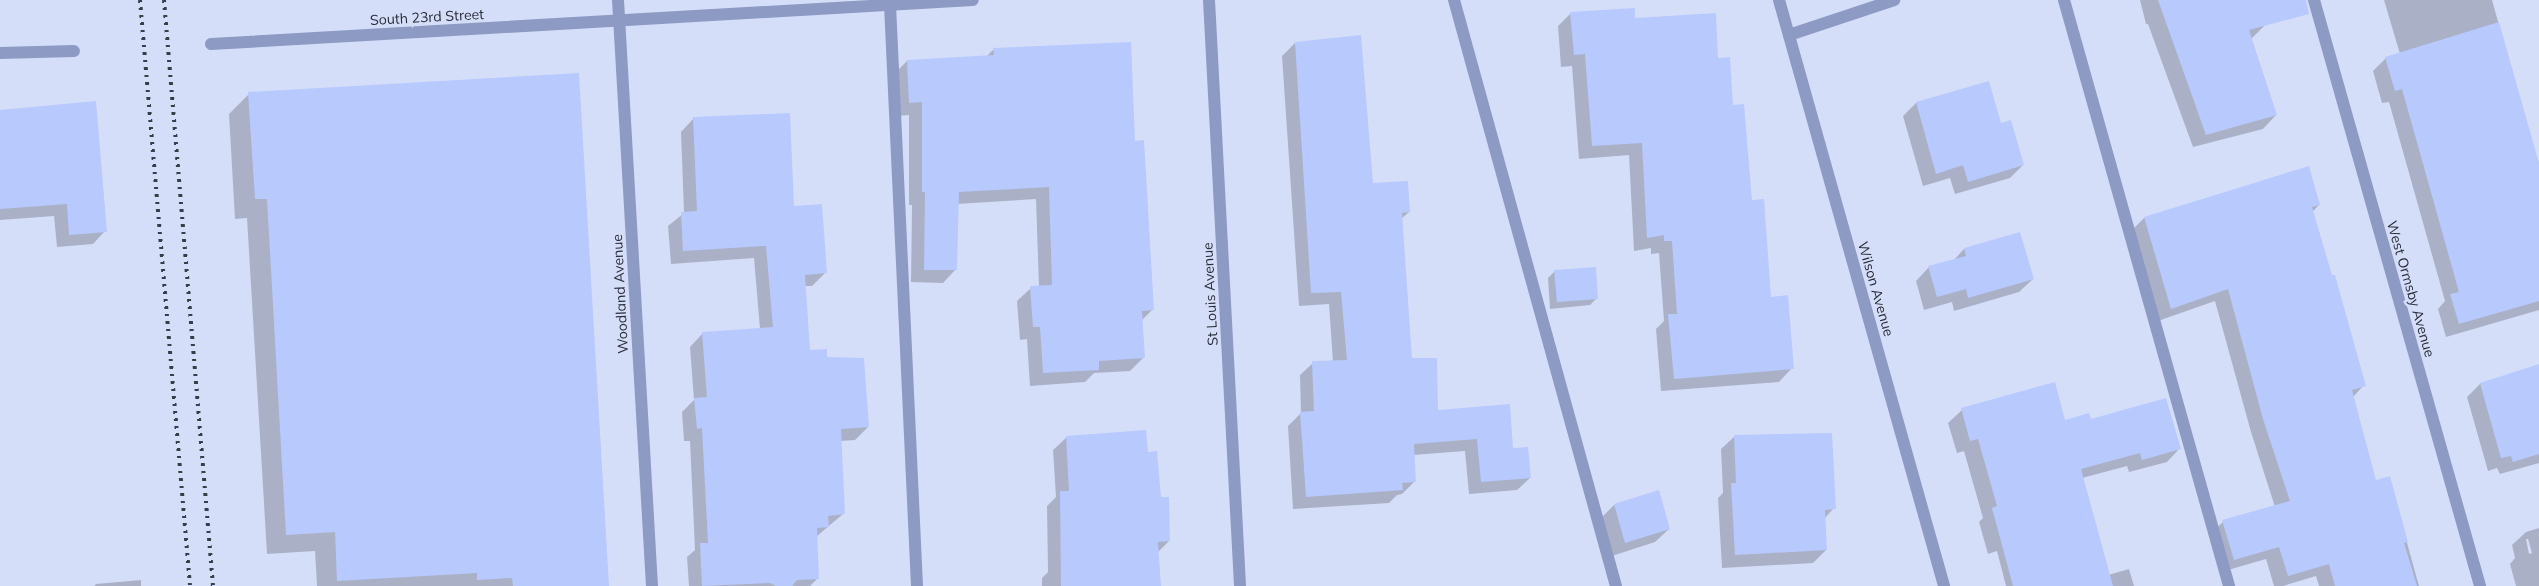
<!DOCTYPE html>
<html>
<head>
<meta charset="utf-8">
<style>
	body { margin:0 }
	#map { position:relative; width:2539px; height:586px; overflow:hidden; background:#d5def9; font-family:Mulish,sans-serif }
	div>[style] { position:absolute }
	.shadow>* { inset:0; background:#0003 }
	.building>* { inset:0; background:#b8c9fe }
	.service>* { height:12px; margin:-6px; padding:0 6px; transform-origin:6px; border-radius:6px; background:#8d9ac3 }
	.minor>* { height:12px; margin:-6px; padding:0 6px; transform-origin:6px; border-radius:6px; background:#8d9ac3 }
	.tertiary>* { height:12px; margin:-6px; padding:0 6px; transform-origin:6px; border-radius:6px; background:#8d9ac3 }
	.rail>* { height:4px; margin-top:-2px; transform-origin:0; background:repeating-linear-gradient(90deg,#383d4a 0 2.5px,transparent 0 7.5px) }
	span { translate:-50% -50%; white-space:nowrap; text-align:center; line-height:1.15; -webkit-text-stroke:5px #d5def9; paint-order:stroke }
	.street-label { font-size:14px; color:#272b37 }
</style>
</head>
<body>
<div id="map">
	<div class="shadow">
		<div style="clip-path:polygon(2140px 0,2259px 0,2265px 25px,2251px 39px,2276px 115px,2263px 129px,2193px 147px,2148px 24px,2146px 24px)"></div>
		<div style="clip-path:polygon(2384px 0,2492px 0,2539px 168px,2539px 310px,2446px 337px,2438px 309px,2445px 301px,2389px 102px,2382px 103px,2373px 71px,2386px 58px,2400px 54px)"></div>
		<div style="clip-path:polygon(1571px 13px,1634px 19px,1717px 59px,1732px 106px,1769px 298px,1792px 368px,1779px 382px,1661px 391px,1656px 329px,1664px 321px,1659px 253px,1651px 254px,1651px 248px,1634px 251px,1629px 155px,1579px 159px,1572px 66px,1561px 67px,1558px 26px)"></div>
		<div style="clip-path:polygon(1295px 43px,1372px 185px,1409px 212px,1401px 219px,1410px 360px,1437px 411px,1512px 450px,1530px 478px,1517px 490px,1469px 494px,1465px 451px,1413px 455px,1415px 481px,1402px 494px,1397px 495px,1389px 503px,1293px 509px,1288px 426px,1301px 413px,1300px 375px,1313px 363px,1333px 362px,1329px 304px,1299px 306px,1282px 56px)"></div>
		<div style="clip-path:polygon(994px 49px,1134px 142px,1153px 309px,1141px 321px,1144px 357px,1130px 371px,1094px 373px,1085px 382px,1030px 386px,1027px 339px,1020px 340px,1017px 301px,1031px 288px,1039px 287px,1036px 199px,957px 204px,956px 269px,943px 283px,911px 282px,912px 205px,909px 205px,909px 115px,896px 116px,894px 74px,907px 61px,986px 57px)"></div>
		<div style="clip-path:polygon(1988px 83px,2000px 125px,2023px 165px,2010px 178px,1955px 194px,1950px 178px,1923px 186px,1903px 116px,1916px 103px)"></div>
		<div style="clip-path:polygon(249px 94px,608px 586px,317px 586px,315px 551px,267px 554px,247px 218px,235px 219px,229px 114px)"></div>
		<div style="clip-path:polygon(0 111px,105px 231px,93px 244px,57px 247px,54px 216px,0 220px)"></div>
		<div style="clip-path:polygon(694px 118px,793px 207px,825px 273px,812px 286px,805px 286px,809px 352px,826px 359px,868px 427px,855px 440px,840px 441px,843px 514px,816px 537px,818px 578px,810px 586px,689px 586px,687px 557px,695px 550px,690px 441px,684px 441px,682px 412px,694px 400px,690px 347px,703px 333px,760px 329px,754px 258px,671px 264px,668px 226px,684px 213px,681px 132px)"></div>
		<div style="clip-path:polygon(2308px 167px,2319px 205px,2312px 212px,2364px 385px,2353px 397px,2375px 481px,2389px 478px,2419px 586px,2319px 586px,2316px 576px,2283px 586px,2274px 586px,2266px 559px,2221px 572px,2210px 534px,2223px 522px,2275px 507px,2251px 432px,2215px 301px,2158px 321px,2131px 231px,2144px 218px)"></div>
		<div style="clip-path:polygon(1964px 249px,2033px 279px,2019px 292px,1954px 311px,1952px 302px,1924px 310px,1916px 281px,1929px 267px,1953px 261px)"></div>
		<div style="clip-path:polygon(1555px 271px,1597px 298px,1590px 305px,1550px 309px,1548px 278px)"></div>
		<div style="clip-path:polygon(2539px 366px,2539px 463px,2500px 474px,2497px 468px,2488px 471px,2467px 397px,2480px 384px)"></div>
		<div style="clip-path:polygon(1962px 410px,2065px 421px,2090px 420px,2180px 448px,2167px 462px,2129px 472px,2127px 466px,2082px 478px,2108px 575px,2129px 569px,2134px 586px,2006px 586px,1997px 551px,1988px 554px,1979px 522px,1983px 518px,1964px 451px,1957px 453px,1948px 423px)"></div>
		<div style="clip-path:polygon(1735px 436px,1834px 508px,1824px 519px,1826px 550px,1813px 563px,1722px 568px,1718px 498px,1723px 493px,1721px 449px)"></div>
		<div style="clip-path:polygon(1067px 437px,1146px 454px,1169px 541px,1158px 552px,1159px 586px,1042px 586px,1042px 578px,1048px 572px,1047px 506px,1056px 497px,1053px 450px)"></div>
		<div style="clip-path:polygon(1658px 492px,1669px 529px,1655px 542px,1612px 556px,1601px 518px,1614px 505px)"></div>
		<div style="clip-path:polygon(evenodd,2539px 528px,2539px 586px,2516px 586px,2510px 564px,2515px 558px,2512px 545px,2526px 532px,2539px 528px,2526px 539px,2528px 539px,2532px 553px,2529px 554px,2526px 539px)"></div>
		<div style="clip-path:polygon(141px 580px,141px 586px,94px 586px,96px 584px)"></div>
	</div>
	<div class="building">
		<div style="clip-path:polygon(2158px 0,2306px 0,2309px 14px,2249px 30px,2277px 115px,2206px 135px)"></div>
		<div style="clip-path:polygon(1635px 8px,1635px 18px,1716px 13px,1718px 58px,1730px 57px,1733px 105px,1744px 104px,1752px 200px,1764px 199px,1771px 297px,1788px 295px,1794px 369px,1674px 379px,1668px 314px,1677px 314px,1672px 241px,1664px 241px,1664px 235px,1647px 238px,1642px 143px,1592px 146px,1585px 54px,1574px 55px,1570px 12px)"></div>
		<div style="clip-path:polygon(2499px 22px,2539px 163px,2539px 301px,2459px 324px,2450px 294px,2459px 292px,2402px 89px,2395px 91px,2385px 57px)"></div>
		<div style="clip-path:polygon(1361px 35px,1373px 183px,1408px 181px,1410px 212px,1402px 213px,1412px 358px,1437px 358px,1438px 410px,1510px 404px,1513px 448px,1528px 447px,1531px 478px,1481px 482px,1477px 439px,1414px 444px,1416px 482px,1402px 483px,1403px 490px,1306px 497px,1300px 412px,1314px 411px,1312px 361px,1347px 360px,1341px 292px,1311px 293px,1295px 42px)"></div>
		<div style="clip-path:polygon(1131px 42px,1135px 141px,1144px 140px,1154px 310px,1142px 311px,1145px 358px,1099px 361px,1099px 370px,1043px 373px,1040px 327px,1033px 327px,1030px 286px,1052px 285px,1049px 187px,959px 192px,957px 270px,924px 270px,925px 192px,922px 192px,922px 102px,909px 103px,907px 60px,994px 55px,993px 48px)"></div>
		<div style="clip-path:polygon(579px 73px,609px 586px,513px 586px,512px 578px,477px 580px,477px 573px,337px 581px,335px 532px,286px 535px,267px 199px,255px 199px,248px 92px)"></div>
		<div style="clip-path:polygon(1989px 81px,2001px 123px,2011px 120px,2024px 165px,1968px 182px,1963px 165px,1936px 174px,1916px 102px)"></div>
		<div style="clip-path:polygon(96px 101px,107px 232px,69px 235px,67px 204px,0 209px,0 110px)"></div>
		<div style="clip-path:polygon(790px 113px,794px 206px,822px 204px,827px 273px,805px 275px,810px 350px,827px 349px,827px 357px,864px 358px,869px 427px,841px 429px,845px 514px,828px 516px,829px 527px,817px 528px,819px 579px,797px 580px,792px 586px,776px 586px,770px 583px,702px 586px,700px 543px,708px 543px,702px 428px,697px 429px,694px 398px,707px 397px,702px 332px,773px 327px,766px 246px,683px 251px,681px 212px,697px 211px,693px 117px)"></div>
		<div style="clip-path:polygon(2309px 166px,2320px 205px,2312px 207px,2332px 275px,2335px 275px,2366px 386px,2352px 390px,2376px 480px,2390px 476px,2408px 542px,2404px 543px,2417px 586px,2335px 586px,2329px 564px,2288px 576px,2279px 547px,2234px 560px,2222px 520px,2290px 501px,2263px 419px,2228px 289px,2171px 309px,2144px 217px)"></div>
		<div style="clip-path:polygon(2020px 232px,2034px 279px,1968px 298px,1966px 289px,1937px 297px,1928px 266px,1966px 256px,1964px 248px)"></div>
		<div style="clip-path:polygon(1596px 267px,1598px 299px,1557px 302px,1554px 270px)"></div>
		<div style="clip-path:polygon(2539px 364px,2539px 454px,2513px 462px,2511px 456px,2501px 458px,2480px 383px)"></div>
		<div style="clip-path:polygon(2055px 382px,2065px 420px,2089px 413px,2091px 419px,2166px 398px,2181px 449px,2142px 460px,2140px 453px,2081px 469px,2113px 586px,2013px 586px,1992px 508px,1997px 506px,1978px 439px,1970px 441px,1961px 408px)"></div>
		<div style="clip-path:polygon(1146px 430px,1148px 452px,1157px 451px,1161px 497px,1169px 497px,1170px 541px,1158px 542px,1161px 586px,1061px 586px,1060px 491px,1069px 491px,1066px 436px)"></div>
		<div style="clip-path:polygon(1832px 433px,1836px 509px,1825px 510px,1827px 550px,1735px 555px,1731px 483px,1736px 483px,1734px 435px)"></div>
		<div style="clip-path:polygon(1659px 490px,1670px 529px,1625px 543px,1614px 504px)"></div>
	</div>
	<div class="service">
		<div style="left:1454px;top:0;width:608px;rotate:74.55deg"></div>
		<div style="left:2064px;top:0;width:609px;rotate:74.27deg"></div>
		<div style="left:890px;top:5px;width:582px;rotate:87.34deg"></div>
	</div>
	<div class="minor">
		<div style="left:618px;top:0;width:587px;rotate:86.68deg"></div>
		<div style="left:1209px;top:0;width:587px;rotate:86.97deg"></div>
		<div style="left:2314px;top:0;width:609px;rotate:74.18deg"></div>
		<div style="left:1789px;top:35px;width:111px;rotate:-18.4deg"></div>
		<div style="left:211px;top:44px;width:763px;rotate:-3.3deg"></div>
		<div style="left:0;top:53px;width:74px;rotate:-1.5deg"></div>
	</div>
	<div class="tertiary">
		<div style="left:1779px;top:0;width:609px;rotate:74.27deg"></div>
	</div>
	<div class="rail">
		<div style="left:140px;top:0;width:588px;rotate:85.12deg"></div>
		<div style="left:164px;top:0;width:588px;rotate:85.22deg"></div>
	</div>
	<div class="street-label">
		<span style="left:427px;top:17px;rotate:-3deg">South 23rd Street</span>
		<span style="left:1876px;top:289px;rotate:74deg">Wilson Avenue</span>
		<span style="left:2411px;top:289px;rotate:74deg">West Ormsby Avenue</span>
		<span style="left:620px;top:294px;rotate:-93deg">Woodland Avenue</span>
		<span style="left:1210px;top:294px;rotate:-93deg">St Louis Avenue</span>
	</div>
</div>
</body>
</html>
